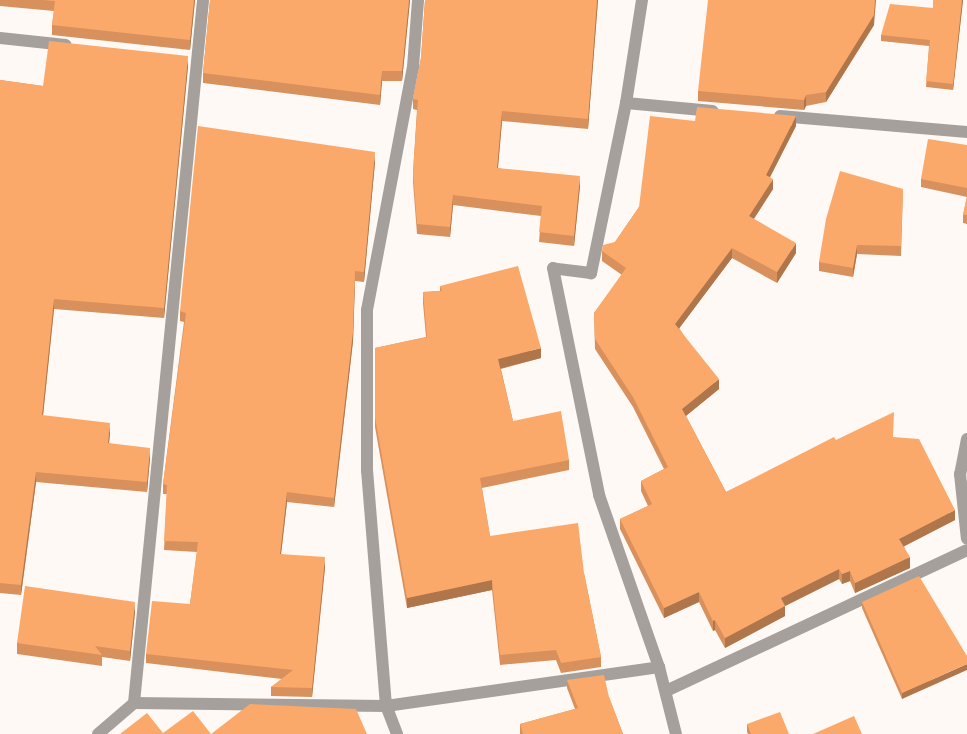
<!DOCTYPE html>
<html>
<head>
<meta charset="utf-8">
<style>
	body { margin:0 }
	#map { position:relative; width:967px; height:734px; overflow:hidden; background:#fef9f5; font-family:"Zilla Slab",serif }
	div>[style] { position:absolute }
	.minor>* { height:12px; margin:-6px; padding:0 6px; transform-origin:6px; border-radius:6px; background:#a5a09c }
	.wall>* { inset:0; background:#d8915c }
	.shaded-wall>* { inset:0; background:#b0764b }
	.building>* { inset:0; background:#fba96b }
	span { translate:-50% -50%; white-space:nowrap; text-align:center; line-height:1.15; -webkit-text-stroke:4px #fff; paint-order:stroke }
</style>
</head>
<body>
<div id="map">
	<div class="minor">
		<div style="left:642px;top:0;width:104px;rotate:98.8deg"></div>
		<div style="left:626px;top:103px;width:174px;rotate:101.6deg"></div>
		<div style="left:591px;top:273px;width:38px;rotate:-173deg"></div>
		<div style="left:553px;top:268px;width:232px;rotate:78.5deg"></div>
		<div style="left:599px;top:495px;width:182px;rotate:70.8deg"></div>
		<div style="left:659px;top:667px;width:69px;rotate:75.8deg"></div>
		<div style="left:0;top:38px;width:66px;rotate:6.1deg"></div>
		<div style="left:626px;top:103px;width:87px;rotate:5.3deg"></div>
		<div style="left:780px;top:116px;width:188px;rotate:4.9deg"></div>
		<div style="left:967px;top:439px;width:36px;rotate:101deg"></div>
		<div style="left:960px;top:474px;width:65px;rotate:83.9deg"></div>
		<div style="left:666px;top:691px;width:332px;rotate:-25.1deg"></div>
		<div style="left:134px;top:703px;width:706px;rotate:-84.39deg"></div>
		<div style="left:98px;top:734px;width:48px;rotate:-40.7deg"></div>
		<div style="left:134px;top:703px;width:252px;rotate:0.7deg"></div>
		<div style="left:386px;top:706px;width:276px;rotate:-8.1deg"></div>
		<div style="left:397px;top:734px;width:30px;rotate:-111deg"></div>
		<div style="left:386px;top:706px;width:236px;rotate:-94.6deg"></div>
		<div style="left:367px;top:471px;width:161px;rotate:-90deg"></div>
		<div style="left:367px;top:310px;width:247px;rotate:-79.3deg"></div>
		<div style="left:413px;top:67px;width:67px;rotate:-85.7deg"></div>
	</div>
	<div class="wall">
		<div style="clip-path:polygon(0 0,195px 0,190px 50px,52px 35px,52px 25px,54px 11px,0 6px)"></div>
		<div style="clip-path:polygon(210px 0,410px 0,402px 81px,382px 81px,380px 105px,203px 83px,203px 73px)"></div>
		<div style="clip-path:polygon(425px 0,598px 0,588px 129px,502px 121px,498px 168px,580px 186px,574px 246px,539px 242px,541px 216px,453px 205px,450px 237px,417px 234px,413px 182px,413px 172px,417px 110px,413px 109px,413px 99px,421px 58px)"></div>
		<div style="clip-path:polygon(933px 0,963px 0,953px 90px,926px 87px,929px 46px,881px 41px,881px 35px,933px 8px)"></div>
		<div style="clip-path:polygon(874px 25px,826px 102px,806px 106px,804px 110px,698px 101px,698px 91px)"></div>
		<div style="clip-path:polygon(188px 66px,164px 318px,54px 309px,43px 416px,110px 433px,109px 443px,150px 458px,147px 492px,36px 482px,21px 595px,0 593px,0 80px,43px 86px)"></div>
		<div style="clip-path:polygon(695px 121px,796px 126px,770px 177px,773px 189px,754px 219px,796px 253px,777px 283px,732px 258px,679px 328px,719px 389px,686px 416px,726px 492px,836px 440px,894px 437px,955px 520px,904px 546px,910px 568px,855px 593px,850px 581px,842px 584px,839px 579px,785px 606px,785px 616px,725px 648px,715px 630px,713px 631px,699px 602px,664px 618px,620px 529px,620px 519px,648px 506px,641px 491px,641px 481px,664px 469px,633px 407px,595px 349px,594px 313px,622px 275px,602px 261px,602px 251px,615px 242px,639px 207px)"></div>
		<div style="clip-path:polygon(967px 145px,967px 224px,963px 223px,963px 215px,967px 197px,921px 187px,921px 179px)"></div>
		<div style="clip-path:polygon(375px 162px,364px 282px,355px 281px,353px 341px,334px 507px,287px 502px,281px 554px,325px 567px,312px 697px,271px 696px,271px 687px,282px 679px,146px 663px,146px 654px,190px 604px,197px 552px,164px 550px,167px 494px,163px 494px,163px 484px,184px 322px,180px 321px,180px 311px)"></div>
		<div style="clip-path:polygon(903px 189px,901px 256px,857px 254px,853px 277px,819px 271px,819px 262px)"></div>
		<div style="clip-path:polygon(440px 286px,541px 358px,501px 369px,513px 421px,569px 460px,569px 470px,482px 488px,490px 536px,584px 573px,601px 657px,601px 667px,561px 673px,556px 660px,500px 665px,492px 590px,407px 608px,375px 427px,375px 348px,426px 337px,423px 303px,423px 292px,440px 291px)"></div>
		<div style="clip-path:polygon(862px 602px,967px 656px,902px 699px,862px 608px)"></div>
		<div style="clip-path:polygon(135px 612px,130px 661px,102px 657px,102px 666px,17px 654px,17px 643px)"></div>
		<div style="clip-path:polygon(567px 680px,609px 697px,623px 734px,520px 734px,520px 724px,575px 709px,567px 688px)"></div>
		<div style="clip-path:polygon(747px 724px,789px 734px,748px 734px,747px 732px)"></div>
	</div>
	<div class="shaded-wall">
		<div style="clip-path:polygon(194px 0,195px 0,190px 50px,190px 40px)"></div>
		<div style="clip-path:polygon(409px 0,410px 0,402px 81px,402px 71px)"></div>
		<div style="clip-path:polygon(597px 0,598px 0,588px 129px,588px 119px)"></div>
		<div style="clip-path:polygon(875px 0,876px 0,874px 25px,826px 102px,826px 92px)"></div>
		<div style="clip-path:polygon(962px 0,963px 0,953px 90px,953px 84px)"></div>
		<div style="clip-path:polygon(188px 56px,188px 66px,164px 318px,164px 308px)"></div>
		<div style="clip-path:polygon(382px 71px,382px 81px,380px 105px,380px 95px)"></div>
		<div style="clip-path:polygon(806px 95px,806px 106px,804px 110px,804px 100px)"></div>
		<div style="clip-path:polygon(502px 111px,502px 121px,497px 178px,497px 168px)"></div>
		<div style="clip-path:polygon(796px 116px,796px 126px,766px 185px,766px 175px)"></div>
		<div style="clip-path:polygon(375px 152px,375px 162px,364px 282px,364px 272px)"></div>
		<div style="clip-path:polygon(580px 176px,580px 186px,574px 246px,574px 236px)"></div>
		<div style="clip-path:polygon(773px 179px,773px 189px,749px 226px,749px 216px)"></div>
		<div style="clip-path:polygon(453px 195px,453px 205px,450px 237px,450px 227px)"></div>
		<div style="clip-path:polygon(796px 243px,796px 253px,777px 283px,777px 272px)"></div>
		<div style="clip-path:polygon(857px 245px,857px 254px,853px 277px,853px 268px)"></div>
		<div style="clip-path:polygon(732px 248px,732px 258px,675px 334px,675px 324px)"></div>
		<div style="clip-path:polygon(355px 281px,353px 341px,334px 507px,334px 498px)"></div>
		<div style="clip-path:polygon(54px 299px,54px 309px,42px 425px,42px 415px)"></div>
		<div style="clip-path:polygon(541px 348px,541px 358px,498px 369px,498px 359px)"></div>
		<div style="clip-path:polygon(719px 379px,719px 389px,682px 419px,682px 409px)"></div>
		<div style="clip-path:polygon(110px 423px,110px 433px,108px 453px,108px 443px)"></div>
		<div style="clip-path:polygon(150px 448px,150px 458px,147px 492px,147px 482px)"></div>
		<div style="clip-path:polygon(36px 472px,36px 482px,21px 595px,21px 585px)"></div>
		<div style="clip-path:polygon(287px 492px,287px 502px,280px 563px,280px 554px)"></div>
		<div style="clip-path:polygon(955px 510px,955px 520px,899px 549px,899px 539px)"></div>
		<div style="clip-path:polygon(325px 557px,325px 567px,312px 697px,312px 688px)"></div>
		<div style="clip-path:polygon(910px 557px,910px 568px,855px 593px,855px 583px)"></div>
		<div style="clip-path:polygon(839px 569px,839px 579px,781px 608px,781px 598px)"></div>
		<div style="clip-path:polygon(850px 571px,850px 581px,842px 584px,842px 574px)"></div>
		<div style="clip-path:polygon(492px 580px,492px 590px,407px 608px,407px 598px)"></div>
		<div style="clip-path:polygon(699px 592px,699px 602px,664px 618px,664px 608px)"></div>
		<div style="clip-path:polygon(135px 602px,135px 612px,130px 661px,130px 651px)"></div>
		<div style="clip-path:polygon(785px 606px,785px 616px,725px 648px,725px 638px)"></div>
		<div style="clip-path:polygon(715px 620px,715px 630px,713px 631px,713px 621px)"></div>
		<div style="clip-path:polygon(967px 664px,967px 670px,902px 699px,902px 693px)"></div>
	</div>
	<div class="building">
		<div style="clip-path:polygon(42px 0,194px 0,190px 40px,52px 25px,55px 1px)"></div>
		<div style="clip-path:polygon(210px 0,409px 0,402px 71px,382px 71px,380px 95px,203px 73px)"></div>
		<div style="clip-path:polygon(425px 0,597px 0,588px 119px,502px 111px,497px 168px,580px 176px,574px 236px,539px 232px,542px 206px,453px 195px,450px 227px,417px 224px,413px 172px,418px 100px,413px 99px,421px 58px)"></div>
		<div style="clip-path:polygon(708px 0,875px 0,874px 15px,826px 92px,806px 95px,804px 100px,698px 91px)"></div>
		<div style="clip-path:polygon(933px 0,962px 0,953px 84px,926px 81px,930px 40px,881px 35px,890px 4px,933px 8px)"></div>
		<div style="clip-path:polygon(49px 41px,188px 56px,164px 308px,54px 299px,42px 415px,110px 423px,108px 443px,150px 448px,147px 482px,36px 472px,21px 585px,0 583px,0 80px,43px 86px)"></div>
		<div style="clip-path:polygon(697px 107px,796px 116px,766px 175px,773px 179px,749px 216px,796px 243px,777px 272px,732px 248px,675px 324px,719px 379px,682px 409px,726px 492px,834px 437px,836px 440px,894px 412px,893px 437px,919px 439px,955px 510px,899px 539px,910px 557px,855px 583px,850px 571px,842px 574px,839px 569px,781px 598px,785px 606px,725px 638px,715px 620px,713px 621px,699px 592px,664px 608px,620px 519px,652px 504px,641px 481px,668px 467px,633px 397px,595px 339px,594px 313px,626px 268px,602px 251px,603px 245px,615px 242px,639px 207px,650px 116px,695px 121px)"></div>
		<div style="clip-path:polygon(198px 126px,375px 152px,364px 272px,355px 271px,353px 332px,334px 498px,287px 492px,280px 554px,325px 557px,312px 688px,271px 687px,293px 670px,146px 654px,152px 601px,190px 604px,198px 542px,164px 541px,167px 485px,163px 484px,186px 313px,180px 311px)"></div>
		<div style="clip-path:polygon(928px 139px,967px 145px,967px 188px,921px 179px)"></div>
		<div style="clip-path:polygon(840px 171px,903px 189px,901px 246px,857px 245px,853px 268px,819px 262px,826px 219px)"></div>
		<div style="clip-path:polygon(967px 196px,967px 215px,963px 215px)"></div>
		<div style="clip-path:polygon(518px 266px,541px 348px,498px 359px,513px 421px,561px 411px,569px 460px,480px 478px,490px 536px,578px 523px,584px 573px,601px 657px,561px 663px,556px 650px,500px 655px,492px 580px,407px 598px,375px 417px,375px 348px,427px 337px,423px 292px,442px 291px,440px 286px)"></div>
		<div style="clip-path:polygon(919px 576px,967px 656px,967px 664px,902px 693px,862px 602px)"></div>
		<div style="clip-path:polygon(25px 586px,135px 602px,130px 651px,95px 646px,102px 655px,17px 643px)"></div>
		<div style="clip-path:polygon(604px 675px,609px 697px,623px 734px,523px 734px,520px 724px,578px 708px,567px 680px)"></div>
		<div style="clip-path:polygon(250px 704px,356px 709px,367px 734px,120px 734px,147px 713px,163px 733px,193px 711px,211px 734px)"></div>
		<div style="clip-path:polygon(780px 712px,789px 734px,751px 734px,747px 724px)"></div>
		<div style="clip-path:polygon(854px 716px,862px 734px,813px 734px)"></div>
	</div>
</div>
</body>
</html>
